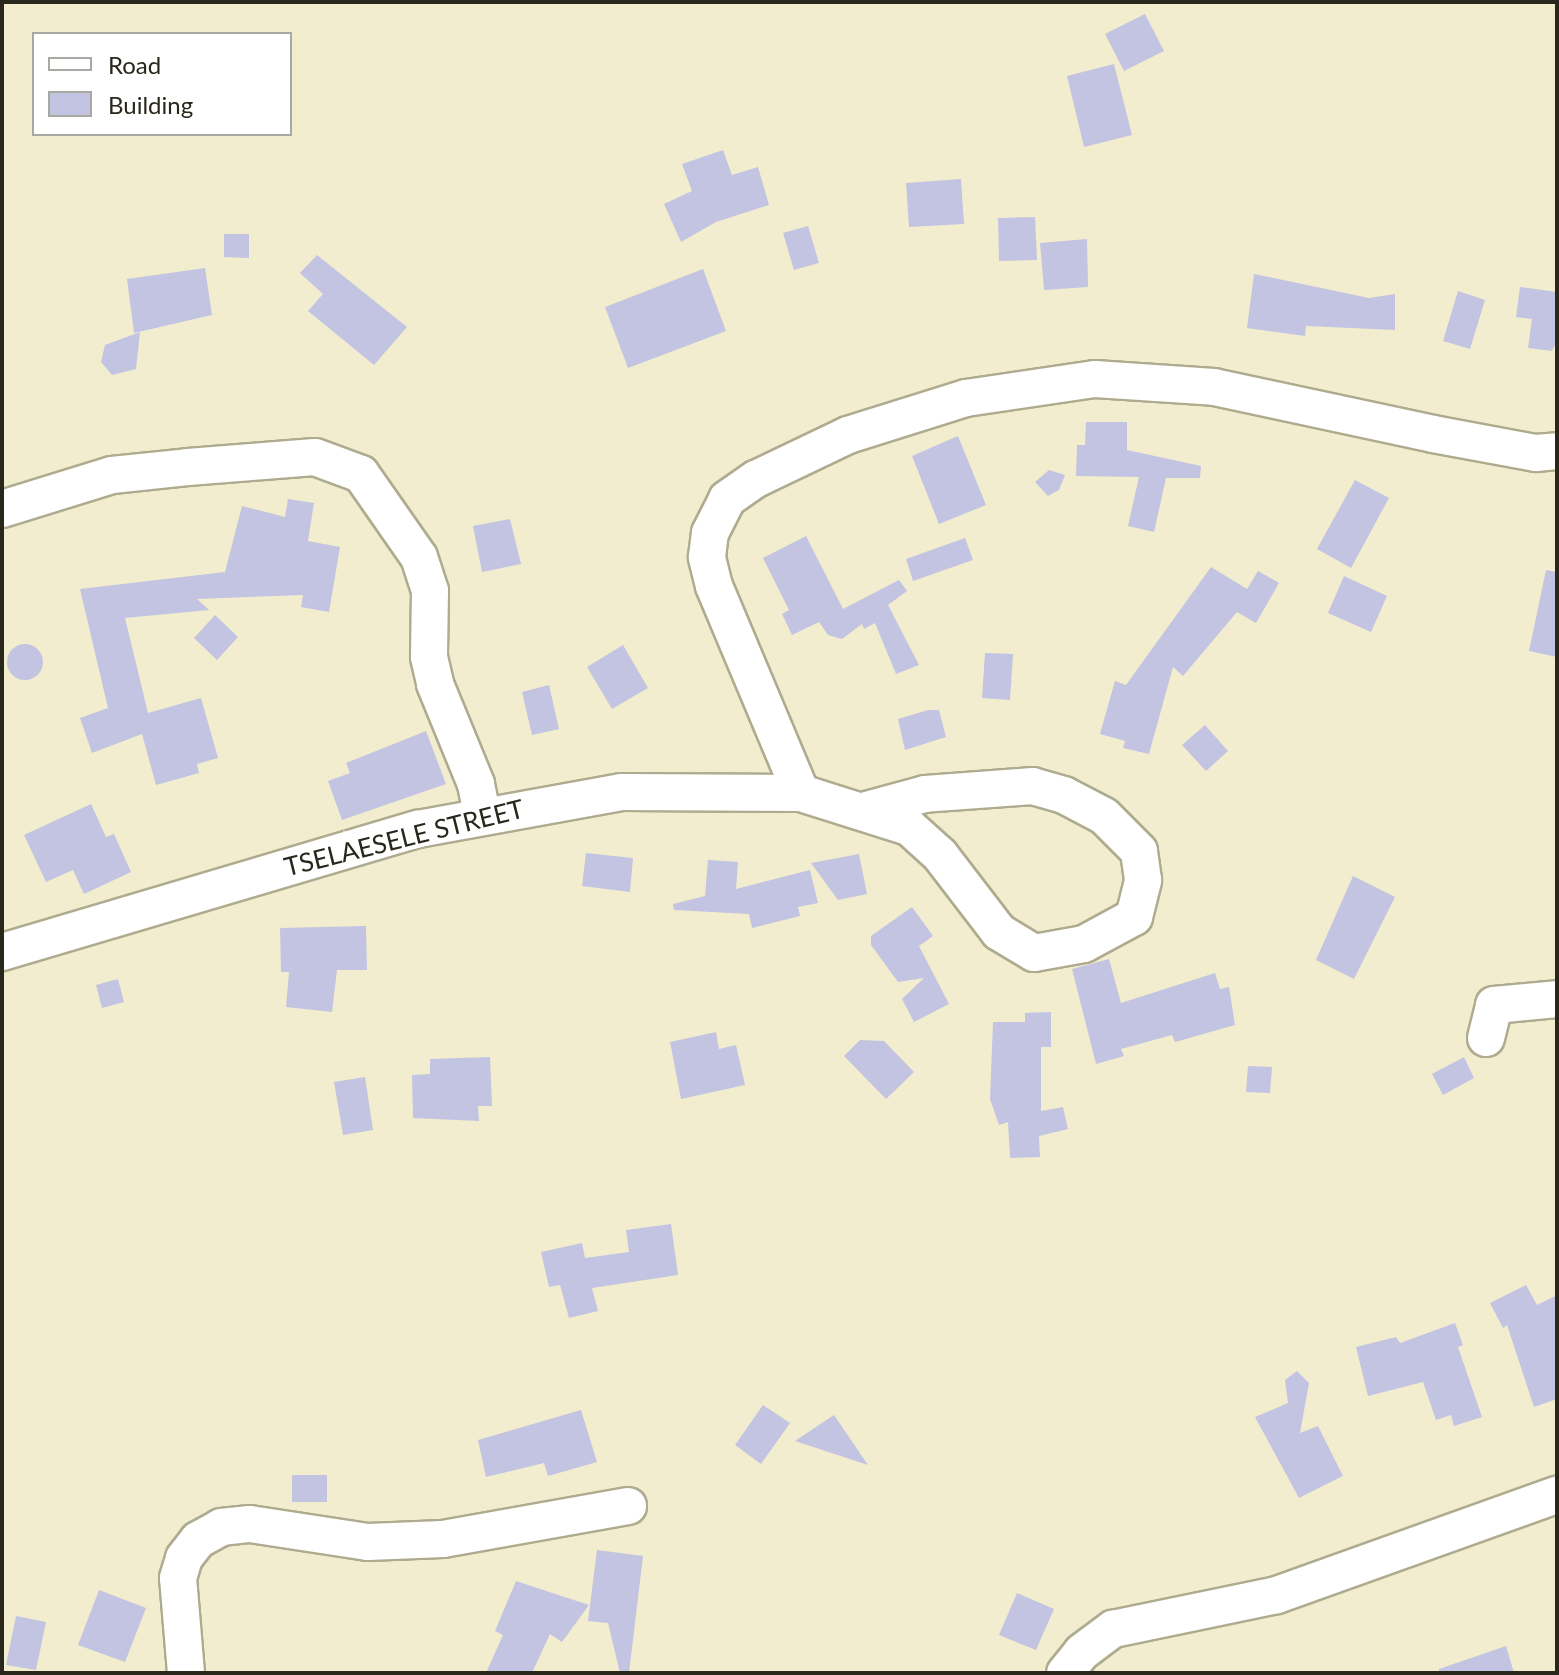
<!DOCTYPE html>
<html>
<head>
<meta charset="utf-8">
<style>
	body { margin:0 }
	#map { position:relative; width:1559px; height:1675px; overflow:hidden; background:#f2edcf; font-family:Lato,sans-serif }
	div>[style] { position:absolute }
	.building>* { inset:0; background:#c2c4e1 }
	.round { border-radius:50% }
	.roads { filter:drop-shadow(2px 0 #afab8e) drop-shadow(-2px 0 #afab8e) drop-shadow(0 2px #afab8e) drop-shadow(0 -2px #afab8e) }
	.minor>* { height:36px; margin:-18px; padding:0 18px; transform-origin:18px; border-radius:18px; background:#fff }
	span { translate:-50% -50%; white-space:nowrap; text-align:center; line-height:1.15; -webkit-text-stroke:8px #fff; paint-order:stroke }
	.street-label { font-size:26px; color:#29271c }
	.frame { position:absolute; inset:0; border:4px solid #29271c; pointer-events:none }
	.legend { position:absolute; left:32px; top:32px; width:260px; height:104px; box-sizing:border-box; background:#fff; border:2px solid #a9a9a4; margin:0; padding:10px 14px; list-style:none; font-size:24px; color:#29271c }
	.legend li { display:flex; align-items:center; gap:16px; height:40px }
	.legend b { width:40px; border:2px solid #a9a9a4 }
</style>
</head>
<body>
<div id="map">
	<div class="building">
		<div style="clip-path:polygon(1145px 14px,1164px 51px,1124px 71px,1105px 34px)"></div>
		<div style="clip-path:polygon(1114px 64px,1132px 135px,1084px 147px,1067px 76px)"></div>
		<div style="clip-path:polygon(723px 150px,732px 175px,758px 167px,769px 205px,716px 222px,681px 242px,664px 204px,692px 191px,682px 164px)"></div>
		<div style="clip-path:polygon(961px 179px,964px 224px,909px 227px,906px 183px)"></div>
		<div style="clip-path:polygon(1035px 217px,1037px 260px,999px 261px,998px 218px)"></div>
		<div style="clip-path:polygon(808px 226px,819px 263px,794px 270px,783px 233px)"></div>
		<div style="clip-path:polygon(224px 234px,249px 234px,249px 258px,224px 257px)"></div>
		<div style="clip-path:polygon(1087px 239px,1088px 287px,1044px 290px,1040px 243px)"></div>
		<div style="clip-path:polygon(317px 255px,407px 327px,374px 365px,308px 311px,323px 294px,300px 273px)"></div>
		<div style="clip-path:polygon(205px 268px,212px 315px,134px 333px,127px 279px)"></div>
		<div style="clip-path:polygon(703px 269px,726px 331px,628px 368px,605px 307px)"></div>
		<div style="clip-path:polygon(1254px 274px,1369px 298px,1395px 294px,1395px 330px,1306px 326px,1305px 336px,1247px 328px)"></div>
		<div style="clip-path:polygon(1520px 287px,1557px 292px,1557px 341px,1552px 351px,1528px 348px,1532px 319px,1516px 317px)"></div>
		<div style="clip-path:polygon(1458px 291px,1485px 300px,1470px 349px,1443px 341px)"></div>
		<div style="clip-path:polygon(140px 332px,136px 369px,112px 375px,101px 362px,105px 345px)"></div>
		<div style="clip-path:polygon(1086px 422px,1127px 422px,1127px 450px,1201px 466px,1200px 478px,1166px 478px,1154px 532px,1128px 526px,1139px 477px,1076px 476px,1077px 445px,1085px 445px)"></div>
		<div style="clip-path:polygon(958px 436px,986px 505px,939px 524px,912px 456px)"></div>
		<div style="clip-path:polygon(1049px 470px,1065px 475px,1059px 490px,1048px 496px,1035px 482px)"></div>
		<div style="clip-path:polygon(1355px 480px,1389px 498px,1351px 568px,1317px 549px)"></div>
		<div style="clip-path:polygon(288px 499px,314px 503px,308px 541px,340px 547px,329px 612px,301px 607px,303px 595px,197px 599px,209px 610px,125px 618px,148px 713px,201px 698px,218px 758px,197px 764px,199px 773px,156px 785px,142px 734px,92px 753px,80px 718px,108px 708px,80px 589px,225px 572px,242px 506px,285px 517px)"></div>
		<div style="clip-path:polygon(510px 519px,521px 564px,482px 572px,473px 526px)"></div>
		<div style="clip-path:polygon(806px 536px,843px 609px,899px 580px,907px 591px,888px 605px,919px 665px,896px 674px,875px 623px,864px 629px,862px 624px,842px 639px,828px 635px,819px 622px,792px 635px,782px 614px,789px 610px,763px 558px)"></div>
		<div style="clip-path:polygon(965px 538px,973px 560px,913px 581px,906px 559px)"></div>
		<div style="clip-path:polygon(1211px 567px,1247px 589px,1258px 571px,1279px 583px,1256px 623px,1237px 612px,1183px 676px,1173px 667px,1149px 754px,1123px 748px,1125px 741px,1100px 734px,1115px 681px,1126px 685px)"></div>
		<div style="clip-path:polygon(1546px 570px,1557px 572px,1557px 657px,1529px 651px)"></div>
		<div style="clip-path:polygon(1344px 576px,1387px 596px,1371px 632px,1328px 613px)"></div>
		<div style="clip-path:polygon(215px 615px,238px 637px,217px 660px,194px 638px)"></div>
		<div class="round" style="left:7px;top:644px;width:36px;height:36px"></div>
		<div style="clip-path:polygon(623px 645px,648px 688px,612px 709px,587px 667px)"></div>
		<div style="clip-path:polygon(985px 653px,1013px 654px,1010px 700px,982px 698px)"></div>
		<div style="clip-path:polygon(549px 685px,559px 729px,532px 735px,522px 692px)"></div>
		<div style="clip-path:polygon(928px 710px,939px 710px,946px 737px,905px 750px,898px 719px)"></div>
		<div style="clip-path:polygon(1205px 725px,1228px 751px,1206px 771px,1182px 745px)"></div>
		<div style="clip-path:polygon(426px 731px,446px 784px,342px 820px,328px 781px,350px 773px,346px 763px)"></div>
		<div style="clip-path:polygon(91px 804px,106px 837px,114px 834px,131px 872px,84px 894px,73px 870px,46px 882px,24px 835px)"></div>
		<div style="clip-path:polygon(586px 853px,633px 858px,630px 892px,582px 886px)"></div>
		<div style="clip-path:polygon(859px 854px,867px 894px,838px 900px,811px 863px)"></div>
		<div style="clip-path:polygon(708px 860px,738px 862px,736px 889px,810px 870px,818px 903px,798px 907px,800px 916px,752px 928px,749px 914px,674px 910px,673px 904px,705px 896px)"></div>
		<div style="clip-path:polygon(1353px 876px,1395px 897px,1354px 979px,1316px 960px)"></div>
		<div style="clip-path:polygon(912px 907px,933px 936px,919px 946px,949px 1004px,914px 1022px,902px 999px,924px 978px,898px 982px,871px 945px,871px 936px)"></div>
		<div style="clip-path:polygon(366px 926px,367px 970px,337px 970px,332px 1012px,286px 1007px,289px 972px,281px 972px,280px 928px)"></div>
		<div style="clip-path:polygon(1109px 959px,1121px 1003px,1215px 973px,1220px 989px,1229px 987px,1235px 1025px,1175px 1042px,1172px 1035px,1121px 1049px,1124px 1056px,1096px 1064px,1072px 969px)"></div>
		<div style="clip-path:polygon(118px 979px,124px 1002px,102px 1008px,96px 985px)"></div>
		<div style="clip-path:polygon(1051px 1012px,1051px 1047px,1041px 1047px,1041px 1111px,1063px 1107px,1068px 1129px,1039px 1136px,1040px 1157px,1010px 1158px,1008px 1122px,999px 1125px,990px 1099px,993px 1022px,1025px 1022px,1025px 1013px)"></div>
		<div style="clip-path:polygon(716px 1032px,719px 1049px,736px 1045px,745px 1085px,681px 1099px,670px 1042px)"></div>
		<div style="clip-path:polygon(860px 1040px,884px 1041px,914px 1072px,886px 1099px,844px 1056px)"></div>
		<div style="clip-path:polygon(490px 1057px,492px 1106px,478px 1106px,479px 1121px,413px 1118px,412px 1075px,430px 1074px,430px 1059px)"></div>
		<div style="clip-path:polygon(1464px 1057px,1474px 1078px,1443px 1095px,1432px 1074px)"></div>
		<div style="clip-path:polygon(1248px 1066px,1272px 1067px,1270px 1093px,1246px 1092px)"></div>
		<div style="clip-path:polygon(365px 1077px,373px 1130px,343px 1135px,334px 1082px)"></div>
		<div style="clip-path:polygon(671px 1224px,678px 1275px,592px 1288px,598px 1311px,569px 1318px,560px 1285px,549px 1287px,541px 1252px,582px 1243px,585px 1258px,629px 1252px,626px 1230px)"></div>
		<div style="clip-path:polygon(1526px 1285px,1537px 1305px,1557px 1295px,1557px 1399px,1534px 1407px,1507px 1325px,1503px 1328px,1490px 1303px)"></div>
		<div style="clip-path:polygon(1455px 1323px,1463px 1345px,1458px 1347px,1482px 1417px,1454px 1426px,1451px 1415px,1436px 1420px,1423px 1382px,1368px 1396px,1356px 1347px,1396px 1337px,1400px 1343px)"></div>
		<div style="clip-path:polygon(1297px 1371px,1309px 1383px,1300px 1433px,1318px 1426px,1343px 1476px,1299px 1498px,1255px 1417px,1288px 1403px,1285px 1380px)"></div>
		<div style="clip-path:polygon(763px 1405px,790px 1423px,761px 1464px,735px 1445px)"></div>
		<div style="clip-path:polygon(581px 1410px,597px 1462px,548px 1476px,544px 1463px,486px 1477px,478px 1440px)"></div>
		<div style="clip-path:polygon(834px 1415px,868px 1465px,795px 1441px)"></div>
		<div style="clip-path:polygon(292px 1475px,327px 1475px,327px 1502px,292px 1502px)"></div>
		<div style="clip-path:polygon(597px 1550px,643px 1556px,629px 1673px,620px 1673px,608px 1623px,588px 1621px)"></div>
		<div style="clip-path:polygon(516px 1581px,589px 1605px,562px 1642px,550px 1634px,532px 1673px,486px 1673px,503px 1635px,495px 1631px)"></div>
		<div style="clip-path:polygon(99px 1590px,146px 1608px,125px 1662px,78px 1645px)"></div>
		<div style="clip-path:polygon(1017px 1593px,1054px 1609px,1036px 1650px,999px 1635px)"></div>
		<div style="clip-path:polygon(16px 1616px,46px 1622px,36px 1670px,6px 1665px)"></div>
		<div style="clip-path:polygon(1506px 1646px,1514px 1673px,1439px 1673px,1439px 1669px)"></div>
	</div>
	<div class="roads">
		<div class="minor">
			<div style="left:2px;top:509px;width:115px;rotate:-17.2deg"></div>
			<div style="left:112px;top:475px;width:76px;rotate:-6deg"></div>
			<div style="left:188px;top:467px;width:127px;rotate:-4.5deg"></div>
			<div style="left:315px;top:457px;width:49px;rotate:20.3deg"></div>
			<div style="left:361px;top:474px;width:101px;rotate:55.1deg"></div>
			<div style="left:419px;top:557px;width:36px;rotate:72deg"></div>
			<div style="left:430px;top:591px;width:66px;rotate:90.9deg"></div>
			<div style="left:429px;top:657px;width:28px;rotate:77deg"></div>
			<div style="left:435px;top:684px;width:108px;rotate:67.7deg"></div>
			<div style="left:476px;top:784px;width:32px;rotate:79deg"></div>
			<div style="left:801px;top:793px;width:225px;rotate:-112.8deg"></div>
			<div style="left:714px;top:586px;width:30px;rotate:-104deg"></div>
			<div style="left:707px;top:557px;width:24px;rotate:-83deg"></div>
			<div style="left:710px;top:533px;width:38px;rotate:-63deg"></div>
			<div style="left:727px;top:499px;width:35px;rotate:-35deg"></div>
			<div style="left:756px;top:479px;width:102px;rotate:-25.6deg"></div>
			<div style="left:848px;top:435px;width:124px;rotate:-17.4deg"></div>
			<div style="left:966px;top:398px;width:130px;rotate:-8.4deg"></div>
			<div style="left:1095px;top:379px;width:119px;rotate:3.8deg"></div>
			<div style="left:1214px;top:387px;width:224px;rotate:12.1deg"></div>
			<div style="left:1433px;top:434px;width:105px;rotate:10.5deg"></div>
			<div style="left:1536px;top:453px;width:21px;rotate:-5deg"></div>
			<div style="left:2px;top:952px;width:434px;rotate:-16.5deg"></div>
			<div style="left:418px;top:829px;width:207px;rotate:-10.3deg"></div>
			<div style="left:622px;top:792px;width:179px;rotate:0.3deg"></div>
			<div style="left:801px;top:793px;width:113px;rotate:17.5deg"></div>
			<div style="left:909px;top:827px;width:42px;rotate:42.1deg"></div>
			<div style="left:940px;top:855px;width:97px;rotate:52.5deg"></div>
			<div style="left:999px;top:932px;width:41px;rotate:31deg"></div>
			<div style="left:1034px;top:953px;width:51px;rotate:-10.2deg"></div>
			<div style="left:1084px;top:944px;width:57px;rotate:-28.4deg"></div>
			<div style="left:1134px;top:917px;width:38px;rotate:-76deg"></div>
			<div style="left:1143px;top:880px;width:29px;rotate:-98deg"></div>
			<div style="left:1139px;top:851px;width:49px;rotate:-135deg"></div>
			<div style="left:1104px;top:816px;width:45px;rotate:-152.3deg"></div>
			<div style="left:1064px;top:795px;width:32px;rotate:-164deg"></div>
			<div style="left:1033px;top:786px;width:108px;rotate:175.8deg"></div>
			<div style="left:925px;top:794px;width:64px;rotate:164.7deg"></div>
			<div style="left:1486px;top:1038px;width:34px;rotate:-76deg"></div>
			<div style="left:1494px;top:1005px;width:63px;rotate:-5.4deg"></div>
			<div style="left:186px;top:1673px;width:95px;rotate:-94.8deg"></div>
			<div style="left:178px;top:1578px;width:21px;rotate:-73deg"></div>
			<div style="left:184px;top:1558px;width:23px;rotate:-52deg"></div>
			<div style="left:198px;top:1540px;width:26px;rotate:-29deg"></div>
			<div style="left:221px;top:1527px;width:29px;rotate:-6deg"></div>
			<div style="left:250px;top:1524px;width:119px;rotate:8.7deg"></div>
			<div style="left:368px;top:1542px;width:75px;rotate:-2.3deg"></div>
			<div style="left:443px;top:1539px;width:188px;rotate:-10.1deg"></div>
			<div style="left:1065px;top:1673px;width:27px;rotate:-51deg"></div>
			<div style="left:1082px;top:1652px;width:39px;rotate:-37deg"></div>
			<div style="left:1113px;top:1629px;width:167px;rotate:-11.7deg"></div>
			<div style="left:1277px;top:1595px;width:297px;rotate:-19.7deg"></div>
		</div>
	</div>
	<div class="street-label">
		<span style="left:404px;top:838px;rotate:-14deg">TSELAESELE STREET</span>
	</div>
	<div class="frame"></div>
	<ul class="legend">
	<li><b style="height:10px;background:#fff"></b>Road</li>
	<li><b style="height:22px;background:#c2c4e1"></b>Building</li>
	</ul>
</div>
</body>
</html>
